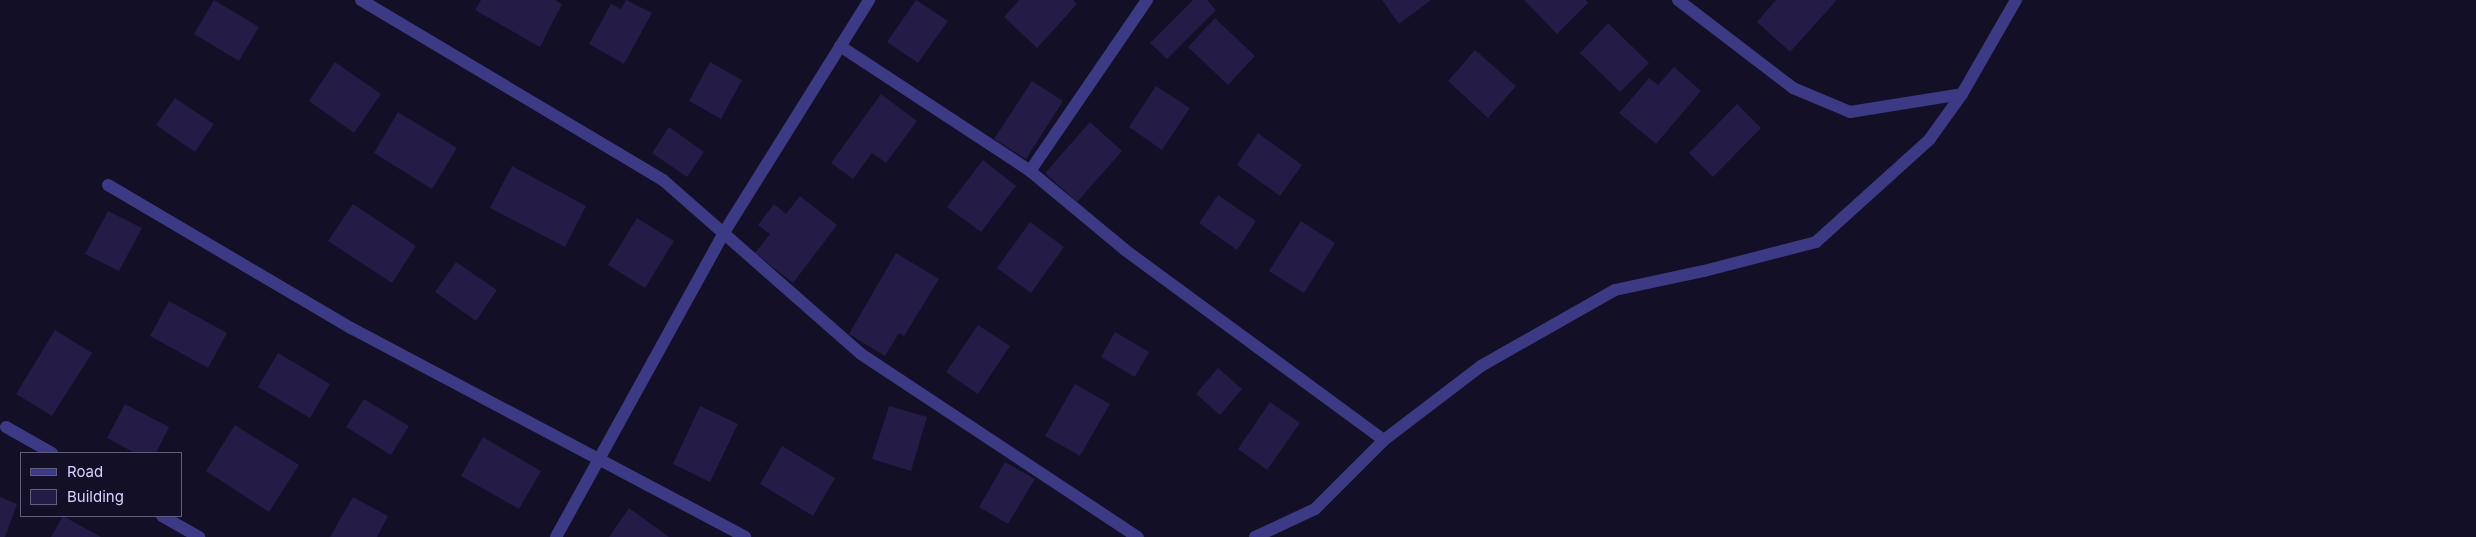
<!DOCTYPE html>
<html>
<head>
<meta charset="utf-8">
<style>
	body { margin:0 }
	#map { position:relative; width:2476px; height:537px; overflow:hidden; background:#130f26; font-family:Inter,sans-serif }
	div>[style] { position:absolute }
	.building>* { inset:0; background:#241b47 }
	.minor>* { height:12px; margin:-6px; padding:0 6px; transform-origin:6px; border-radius:6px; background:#3d3a85 }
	span { translate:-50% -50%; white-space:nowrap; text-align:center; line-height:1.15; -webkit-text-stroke:4px #130f26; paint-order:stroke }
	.legend { position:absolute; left:20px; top:452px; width:162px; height:65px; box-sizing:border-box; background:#130f26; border:1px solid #625e7d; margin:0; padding:6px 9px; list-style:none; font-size:15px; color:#d9d4ff }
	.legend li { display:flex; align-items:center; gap:10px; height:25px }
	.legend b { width:25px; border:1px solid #625e7d }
</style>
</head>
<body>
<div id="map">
	<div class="building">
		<div style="clip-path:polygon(214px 0,259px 27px,239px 61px,194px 34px)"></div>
		<div style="clip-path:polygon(481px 0,555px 0,562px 4px,540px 47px,475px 10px)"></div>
		<div style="clip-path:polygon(626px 0,652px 13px,624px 64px,589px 44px,611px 4px,621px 9px)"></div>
		<div style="clip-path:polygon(916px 0,948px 21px,918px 63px,887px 42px)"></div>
		<div style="clip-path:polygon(1019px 0,1073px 0,1077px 4px,1037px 48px,1004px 17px)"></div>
		<div style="clip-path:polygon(1193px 0,1207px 0,1216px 10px,1167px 59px,1150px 43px)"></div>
		<div style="clip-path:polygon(1382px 0,1431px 0,1399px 24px)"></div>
		<div style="clip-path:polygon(1524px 0,1586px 0,1588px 3px,1557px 34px)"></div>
		<div style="clip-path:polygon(1776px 0,1835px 0,1836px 1px,1790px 52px,1757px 22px)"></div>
		<div style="clip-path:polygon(1215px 18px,1255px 56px,1228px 85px,1188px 47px)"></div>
		<div style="clip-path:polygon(1608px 23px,1649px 63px,1620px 92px,1580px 53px)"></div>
		<div style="clip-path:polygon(1475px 50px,1516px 86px,1488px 118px,1448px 81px)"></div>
		<div style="clip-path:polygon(335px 62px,381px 94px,354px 133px,309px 101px)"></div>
		<div style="clip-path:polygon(710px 62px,742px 80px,721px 119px,689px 101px)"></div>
		<div style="clip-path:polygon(1674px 67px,1701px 91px,1656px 144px,1619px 113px,1649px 78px,1658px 85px)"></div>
		<div style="clip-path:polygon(1032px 81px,1063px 101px,1026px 159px,994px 139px)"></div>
		<div style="clip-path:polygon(1156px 86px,1190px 108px,1162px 150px,1129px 127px)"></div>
		<div style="clip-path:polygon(881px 94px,917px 121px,886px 163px,872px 153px,853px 179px,831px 163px)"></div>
		<div style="clip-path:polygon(175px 98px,214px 124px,195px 152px,156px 125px)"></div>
		<div style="clip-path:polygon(1737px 104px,1761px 128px,1713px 177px,1689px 153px)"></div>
		<div style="clip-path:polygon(398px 112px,457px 148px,432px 189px,374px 153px)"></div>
		<div style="clip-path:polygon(1090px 122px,1122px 151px,1077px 202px,1045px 173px)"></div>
		<div style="clip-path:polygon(669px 127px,704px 152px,687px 177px,652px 153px)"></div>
		<div style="clip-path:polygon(1258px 133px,1302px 165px,1280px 196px,1237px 165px)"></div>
		<div style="clip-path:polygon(983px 160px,1016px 186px,981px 232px,947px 207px)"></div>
		<div style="clip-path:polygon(512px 166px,586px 206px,565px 247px,490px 208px)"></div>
		<div style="clip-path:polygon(1218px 195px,1256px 221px,1237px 250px,1199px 223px)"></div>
		<div style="clip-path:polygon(800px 196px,837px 225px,793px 283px,755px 253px,770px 234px,758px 225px,774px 204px,786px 214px)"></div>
		<div style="clip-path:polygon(353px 204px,416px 246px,392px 283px,328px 241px)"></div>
		<div style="clip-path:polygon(108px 211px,142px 228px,119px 271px,85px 254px)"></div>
		<div style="clip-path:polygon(637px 218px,674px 241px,645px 288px,608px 265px)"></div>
		<div style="clip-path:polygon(1301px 221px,1335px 243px,1304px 293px,1269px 271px)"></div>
		<div style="clip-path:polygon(1030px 222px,1064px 247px,1031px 293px,997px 268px)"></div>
		<div style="clip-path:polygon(896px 253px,939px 279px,904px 336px,899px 333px,885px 356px,849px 334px)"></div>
		<div style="clip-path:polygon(456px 262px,497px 290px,476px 321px,435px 292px)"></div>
		<div style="clip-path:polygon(169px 301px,227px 333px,208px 368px,150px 336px)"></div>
		<div style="clip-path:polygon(978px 325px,1010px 346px,978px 394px,946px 372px)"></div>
		<div style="clip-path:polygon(55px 330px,92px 353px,52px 416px,16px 394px)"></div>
		<div style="clip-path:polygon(1115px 332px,1149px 352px,1135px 377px,1101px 357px)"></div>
		<div style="clip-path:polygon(278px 353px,330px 384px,310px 418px,258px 387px)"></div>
		<div style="clip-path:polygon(1218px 368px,1242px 389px,1220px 415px,1196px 394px)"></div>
		<div style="clip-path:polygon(1075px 384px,1110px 404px,1080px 456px,1045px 436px)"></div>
		<div style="clip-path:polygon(364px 399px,409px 426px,391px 455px,346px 427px)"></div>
		<div style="clip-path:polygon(1270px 402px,1300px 423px,1267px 470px,1238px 449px)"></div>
		<div style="clip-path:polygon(125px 404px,169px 427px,156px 453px,135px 453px,107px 438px)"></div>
		<div style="clip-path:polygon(700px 406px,738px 424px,710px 482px,673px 464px)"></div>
		<div style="clip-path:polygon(889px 406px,927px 417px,911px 471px,872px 459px)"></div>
		<div style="clip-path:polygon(235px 425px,299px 465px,269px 512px,206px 471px)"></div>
		<div style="clip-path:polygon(483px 437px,541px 471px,519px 509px,461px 476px)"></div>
		<div style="clip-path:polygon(782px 446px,835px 478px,813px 516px,760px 484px)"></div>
		<div style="clip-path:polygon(1005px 462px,1035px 479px,1008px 524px,979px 507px)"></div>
		<div style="clip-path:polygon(0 497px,17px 504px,5px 537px,0 537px)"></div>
		<div style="clip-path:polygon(353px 497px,388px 516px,377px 537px,330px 537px)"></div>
		<div style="clip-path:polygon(629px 508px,669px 537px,609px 537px)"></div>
		<div style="clip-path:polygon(63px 516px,101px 537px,51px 537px)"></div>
	</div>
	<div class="minor">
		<div style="left:361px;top:0;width:352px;rotate:30.8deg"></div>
		<div style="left:663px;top:180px;width:264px;rotate:41.3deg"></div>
		<div style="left:861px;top:354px;width:332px;rotate:33.5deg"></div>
		<div style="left:1678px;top:0;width:145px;rotate:37.4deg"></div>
		<div style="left:1793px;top:88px;width:62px;rotate:22.8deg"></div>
		<div style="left:1850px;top:112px;width:113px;rotate:-9.1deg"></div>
		<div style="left:840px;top:46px;width:227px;rotate:33.3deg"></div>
		<div style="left:1030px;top:171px;width:124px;rotate:39.7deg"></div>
		<div style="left:1125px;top:250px;width:321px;rotate:36.3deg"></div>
		<div style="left:1030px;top:171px;width:207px;rotate:-55.6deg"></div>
		<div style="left:108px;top:185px;width:282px;rotate:30.5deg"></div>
		<div style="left:351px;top:328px;width:446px;rotate:27.9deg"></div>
		<div style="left:6px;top:427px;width:53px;rotate:29.5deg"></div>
		<div style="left:162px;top:516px;width:43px;rotate:29.6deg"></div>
		<div style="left:556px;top:537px;width:346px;rotate:-61.1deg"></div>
		<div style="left:723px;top:234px;width:276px;rotate:-58deg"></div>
		<div style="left:1255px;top:537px;width:66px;rotate:-25deg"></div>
		<div style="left:1315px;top:509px;width:98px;rotate:-45deg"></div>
		<div style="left:1384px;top:440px;width:122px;rotate:-37.3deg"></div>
		<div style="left:1481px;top:366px;width:154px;rotate:-29.6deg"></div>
		<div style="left:1615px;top:290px;width:91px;rotate:-12.1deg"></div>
		<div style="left:1704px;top:271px;width:116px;rotate:-14.5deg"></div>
		<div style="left:1816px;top:242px;width:152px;rotate:-42.1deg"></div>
		<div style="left:1929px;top:140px;width:57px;rotate:-54.3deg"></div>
		<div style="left:1962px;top:94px;width:108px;rotate:-60.1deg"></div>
	</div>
	<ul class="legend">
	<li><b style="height:6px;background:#3d3a85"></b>Road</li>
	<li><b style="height:14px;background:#241b47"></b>Building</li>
	</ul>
</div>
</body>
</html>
